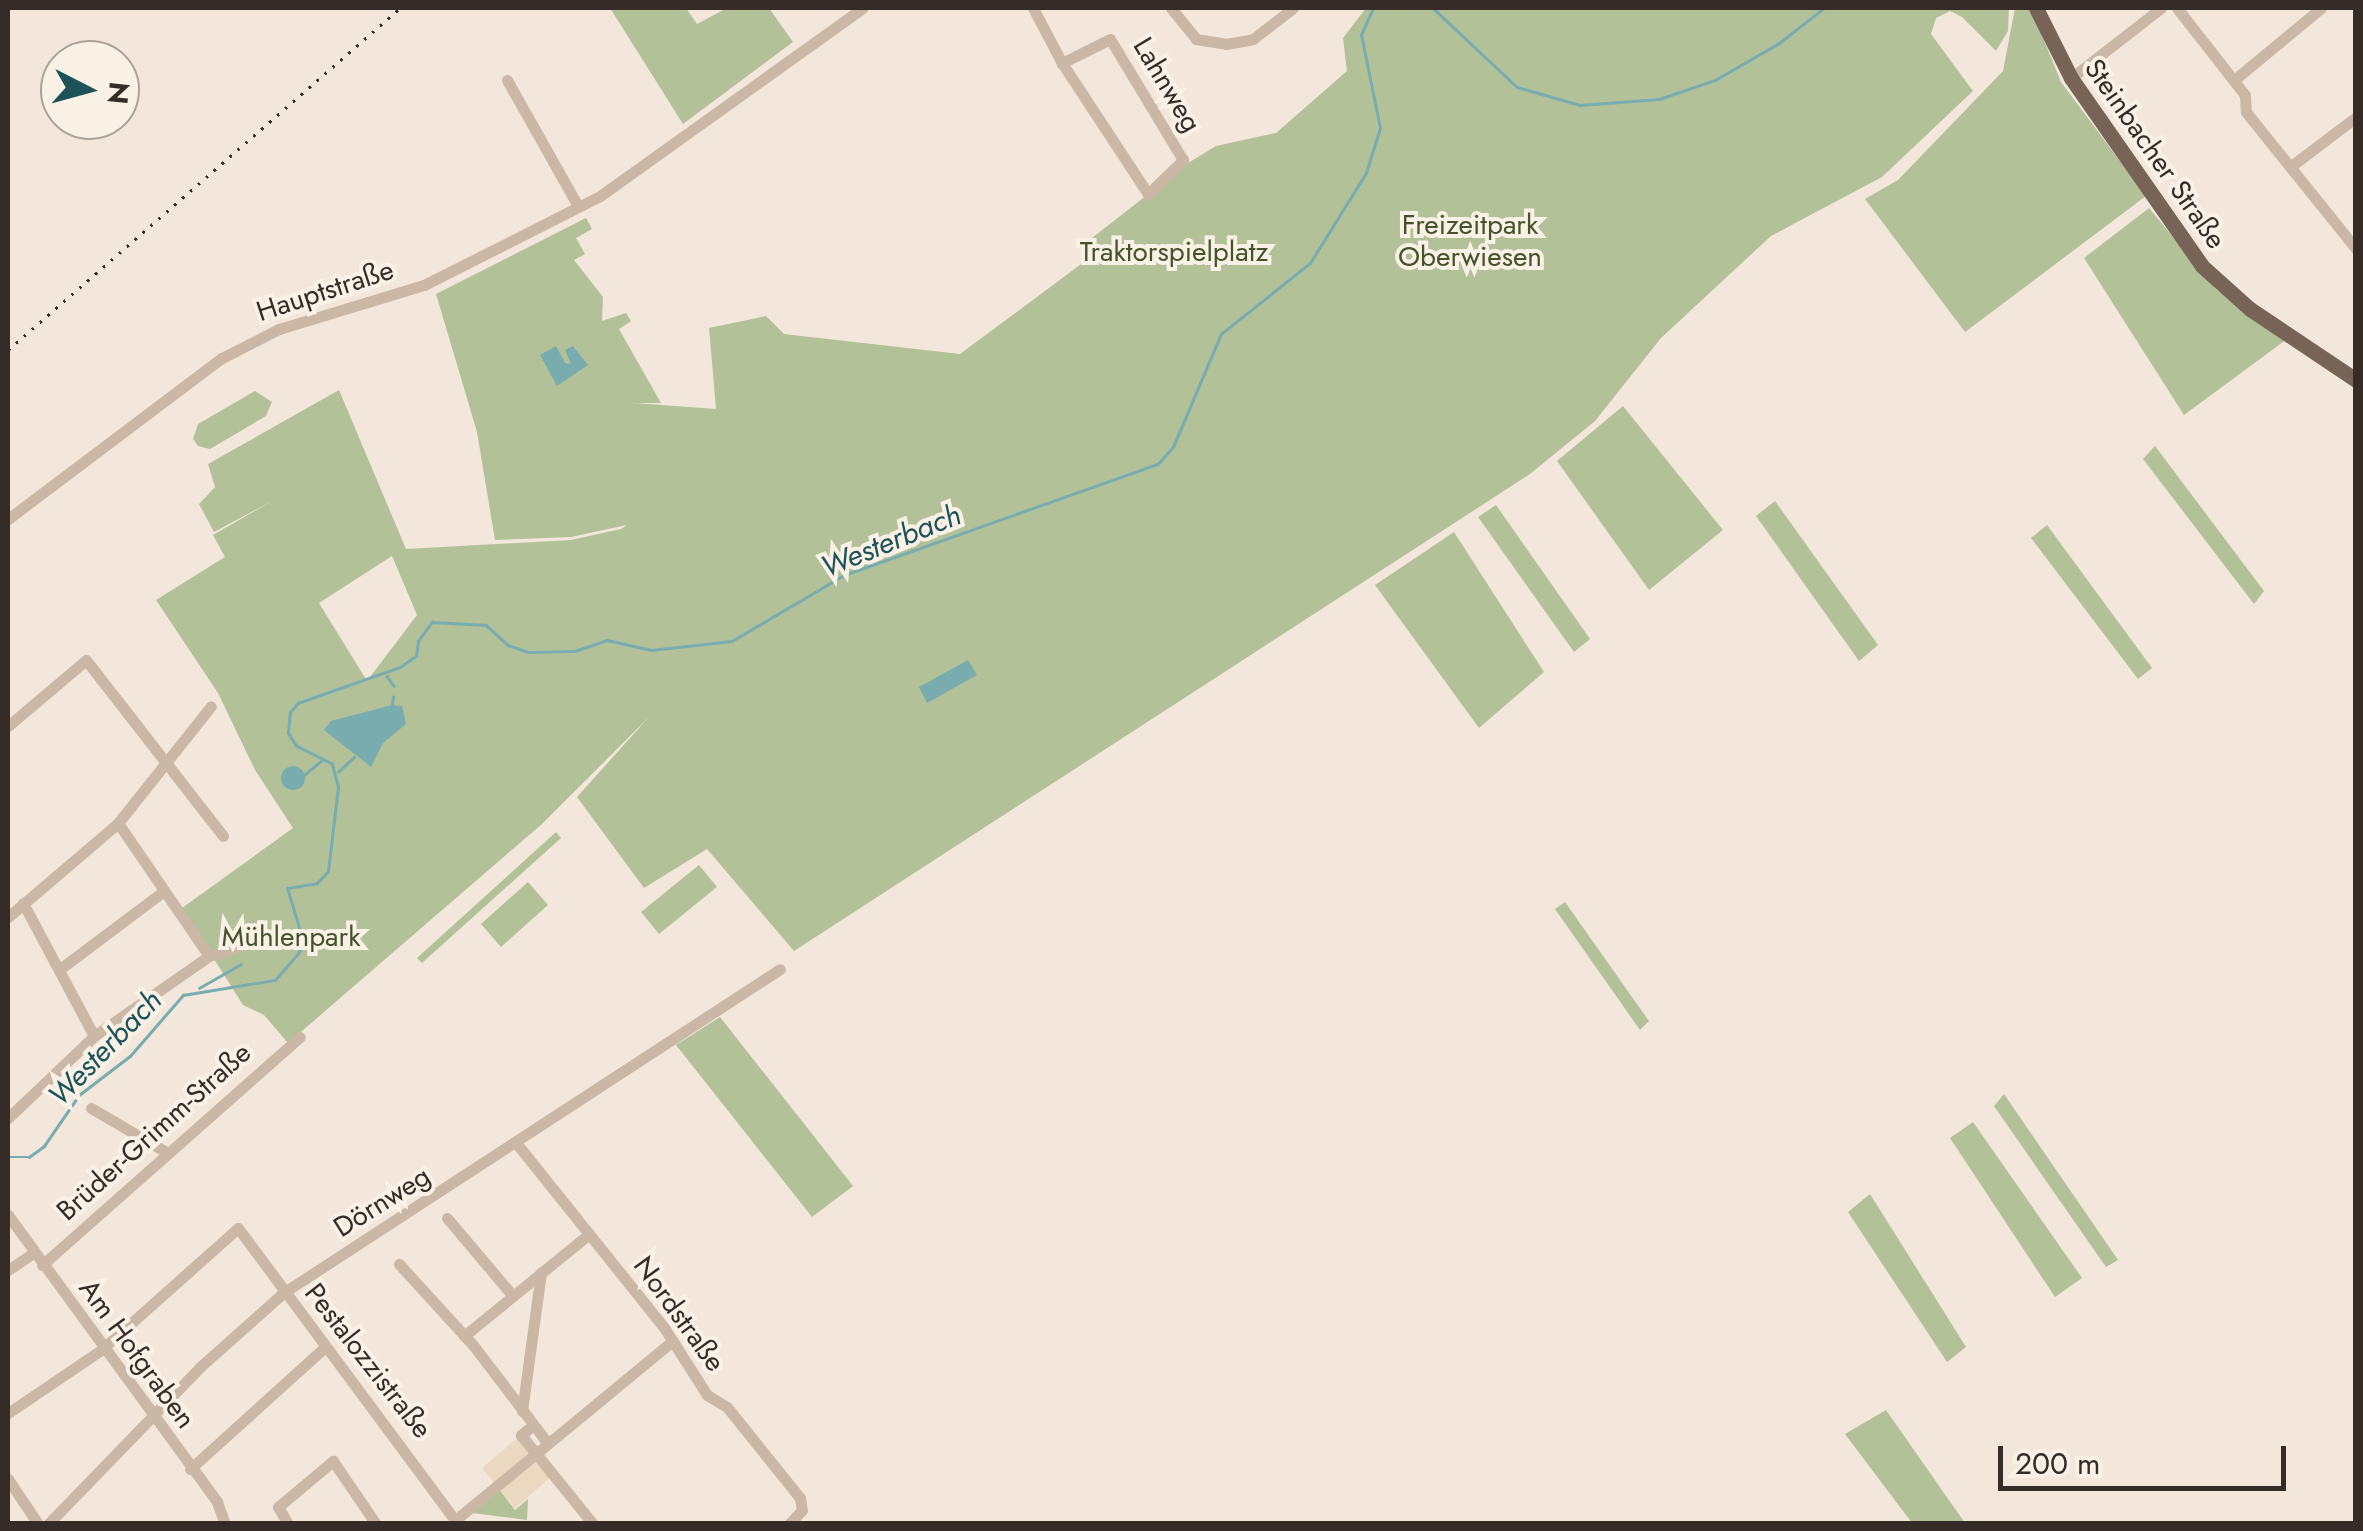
<!DOCTYPE html>
<html>
<head>
<meta charset="utf-8">
<style>
	body { margin:0 }
	#map { position:relative; width:2363px; height:1531px; overflow:hidden; background:#f2e7da; font-family:Jost,sans-serif }
	div>[style] { position:absolute }
	.green>* { inset:0; background:#b3c199 }
	.plaza>* { inset:0; background:#ead9c0 }
	.water>* { inset:0; background:#78acaf }
	.round { border-radius:50% }
	.stream>* { height:2.5px; margin:-1.25px; padding:0 1.25px; transform-origin:1.25px; border-radius:1.25px; background:#78acaf }
	.minor>* { height:11px; margin:-5.5px; padding:0 5.5px; transform-origin:5.5px; border-radius:5.5px; background:#cab7a5 }
	.major>* { height:15px; margin:-7.5px; padding:0 7.5px; transform-origin:7.5px; border-radius:7.5px; background:#786357 }
	.rail>* { height:2.5px; margin-top:-1.25px; transform-origin:0; background:repeating-linear-gradient(90deg,#362c27 0 2.5px,transparent 0 10.5px) }
	span { translate:-50% -50%; white-space:nowrap; text-align:center; line-height:1.15; -webkit-text-stroke:8px #faf1e6; paint-order:stroke }
	.street-label { font-size:28px; color:#362c27 }
	.park-label { font-size:28px; color:#44542a }
	.water-label { font-size:30px; color:#1c5258; font-style:italic }
	.frame { position:absolute; inset:0; border:10px solid #362c27; pointer-events:none }
	.north { position:absolute; left:40px; top:40px; width:100px; height:100px; box-sizing:border-box; background:#faf1e6; border:2px solid #aca29a; border-radius:50%; rotate:96deg; font-size:28px; font-weight:700; line-height:40px; text-align:center; color:#362c27 }
	.north::after { content:''; display:block; margin:auto; width:35px; height:45px; background:#1c5258; clip-path:polygon(50% 0,100% 100%,50% 72%,0 100%) }
	.scale { position:absolute; left:1998px; top:1446px; width:288px; height:45px; box-sizing:border-box; border:5px solid #362c27; border-top:0; padding-left:12px; font-size:30px; line-height:35px; white-space:nowrap; color:#362c27; -webkit-text-stroke:8px #faf1e6; paint-order:stroke }
</style>
</head>
<body>
<div id="map">
	<div class="green">
		<div style="clip-path:polygon(610px 8px,686px 8px,697px 24px,727px 8px,769px 8px,793px 42px,683px 124px)"></div>
		<div style="clip-path:polygon(evenodd,1366px 8px,2009px 8px,2008px 31px,1996px 51px,1962px 17px,1950px 11px,1936px 18px,1931px 34px,1973px 91px,1882px 177px,1771px 236px,1661px 338px,1595px 421px,1530px 474px,794px 951px,707px 849px,644px 888px,577px 797px,649px 717px,542px 824px,288px 1043px,264px 1015px,243px 1005px,182px 908px,293px 828px,255px 770px,218px 693px,156px 600px,225px 557px,213px 535px,274px 500px,214px 532px,199px 504px,215px 487px,208px 464px,339px 390px,406px 549px,571px 540px,621px 529px,627px 525px,571px 537px,495px 540px,477px 432px,436px 294px,586px 218px,592px 229px,576px 238px,585px 254px,574px 260px,603px 297px,602px 321px,626px 313px,631px 321px,619px 329px,661px 403px,634px 403px,716px 409px,709px 328px,766px 316px,784px 334px,960px 354px,1100px 250px,1092px 238px,1188px 163px,1216px 146px,1276px 133px,1347px 71px,1343px 38px,1366px 8px,392px 556px,417px 615px,367px 681px,319px 603px,392px 556px)"></div>
		<div style="clip-path:polygon(2015px 8px,2031px 8px,2061px 82px,2146px 196px,1965px 332px,1865px 199px,1898px 180px,2003px 71px)"></div>
		<div style="clip-path:polygon(2149px 208px,2217px 290px,2287px 339px,2184px 415px,2084px 258px)"></div>
		<div style="clip-path:polygon(255px 391px,272px 402px,266px 416px,210px 449px,198px 446px,193px 439px,198px 424px)"></div>
		<div style="clip-path:polygon(1623px 406px,1723px 530px,1649px 590px,1557px 461px)"></div>
		<div style="clip-path:polygon(2155px 446px,2264px 591px,2254px 604px,2143px 459px)"></div>
		<div style="clip-path:polygon(1775px 501px,1878px 645px,1859px 661px,1756px 516px)"></div>
		<div style="clip-path:polygon(1496px 505px,1590px 639px,1574px 652px,1478px 517px)"></div>
		<div style="clip-path:polygon(2047px 525px,2152px 668px,2138px 679px,2031px 538px)"></div>
		<div style="clip-path:polygon(1454px 532px,1544px 672px,1479px 728px,1375px 585px)"></div>
		<div style="clip-path:polygon(556px 832px,561px 838px,422px 963px,417px 958px)"></div>
		<div style="clip-path:polygon(699px 865px,717px 887px,659px 934px,641px 912px)"></div>
		<div style="clip-path:polygon(528px 882px,548px 905px,501px 947px,481px 924px)"></div>
		<div style="clip-path:polygon(1565px 902px,1649px 1021px,1640px 1030px,1555px 909px)"></div>
		<div style="clip-path:polygon(720px 1017px,853px 1186px,812px 1217px,676px 1045px)"></div>
		<div style="clip-path:polygon(2004px 1094px,2118px 1260px,2106px 1267px,1994px 1106px)"></div>
		<div style="clip-path:polygon(1973px 1122px,2082px 1278px,2055px 1297px,1950px 1138px)"></div>
		<div style="clip-path:polygon(1870px 1194px,1966px 1347px,1947px 1362px,1848px 1212px)"></div>
		<div style="clip-path:polygon(1886px 1410px,1965px 1523px,1912px 1523px,1845px 1434px)"></div>
		<div style="clip-path:polygon(499px 1489px,515px 1510px,528px 1499px,527px 1520px,472px 1513px)"></div>
	</div>
	<div class="plaza">
		<div style="clip-path:polygon(521px 1435px,553px 1475px,515px 1508px,482px 1468px)"></div>
	</div>
	<div class="water">
		<div style="clip-path:polygon(556px 346px,565px 363px,571px 364px,565px 350px,573px 346px,588px 365px,557px 386px,540px 355px)"></div>
		<div style="clip-path:polygon(968px 660px,977px 675px,927px 703px,919px 687px)"></div>
		<div style="clip-path:polygon(392px 705px,402px 706px,406px 724px,383px 743px,371px 767px,324px 730px,331px 721px)"></div>
		<div class="round" style="left:281px;top:766px;width:24px;height:24px"></div>
	</div>
	<div class="stream">
		<div style="left:1433px;top:8px;width:115px;rotate:43.2deg"></div>
		<div style="left:1517px;top:87px;width:66px;rotate:15.9deg"></div>
		<div style="left:1580px;top:105px;width:79px;rotate:-4.3deg"></div>
		<div style="left:1659px;top:99px;width:59px;rotate:-18.7deg"></div>
		<div style="left:1715px;top:80px;width:74px;rotate:-30deg"></div>
		<div style="left:1779px;top:43px;width:57px;rotate:-37.9deg"></div>
		<div style="left:387px;top:676px;width:12px;rotate:55deg"></div>
		<div style="left:392px;top:705px;width:8px;rotate:-83deg"></div>
		<div style="left:338px;top:772px;width:22px;rotate:-43deg"></div>
		<div style="left:303px;top:776px;width:23px;rotate:-40deg"></div>
		<div style="left:199px;top:988px;width:48px;rotate:-29.7deg"></div>
		<div style="left:8px;top:1157px;width:21px"></div>
		<div style="left:29px;top:1157px;width:19px;rotate:-36deg"></div>
		<div style="left:44px;top:1146px;width:62px;rotate:-55.5deg"></div>
		<div style="left:79px;top:1095px;width:64px;rotate:-37.4deg"></div>
		<div style="left:130px;top:1056px;width:81px;rotate:-49deg"></div>
		<div style="left:183px;top:995px;width:93px;rotate:-9.3deg"></div>
		<div style="left:275px;top:980px;width:37px;rotate:-49deg"></div>
		<div style="left:299px;top:952px;width:12px;rotate:-70deg"></div>
		<div style="left:303px;top:941px;width:55px;rotate:-106.8deg"></div>
		<div style="left:287px;top:888px;width:30px;rotate:-9deg"></div>
		<div style="left:317px;top:883px;width:16px;rotate:-47deg"></div>
		<div style="left:328px;top:871px;width:85px;rotate:-83.2deg"></div>
		<div style="left:338px;top:787px;width:24px;rotate:-105deg"></div>
		<div style="left:332px;top:764px;width:40px;rotate:-153.4deg"></div>
		<div style="left:296px;top:746px;width:15px;rotate:-122deg"></div>
		<div style="left:288px;top:733px;width:21px;rotate:-85deg"></div>
		<div style="left:290px;top:712px;width:12px;rotate:-48deg"></div>
		<div style="left:298px;top:703px;width:108px;rotate:-19.4deg"></div>
		<div style="left:400px;top:667px;width:19px;rotate:-35deg"></div>
		<div style="left:416px;top:656px;width:15px;rotate:-82deg"></div>
		<div style="left:418px;top:641px;width:24px;rotate:-54deg"></div>
		<div style="left:432px;top:622px;width:54px;rotate:3.2deg"></div>
		<div style="left:486px;top:625px;width:30px;rotate:42deg"></div>
		<div style="left:508px;top:645px;width:21px;rotate:19deg"></div>
		<div style="left:528px;top:652px;width:47px;rotate:-1.2deg"></div>
		<div style="left:575px;top:651px;width:34px;rotate:-19deg"></div>
		<div style="left:607px;top:640px;width:45px;rotate:12.8deg"></div>
		<div style="left:651px;top:650px;width:81px;rotate:-6.3deg"></div>
		<div style="left:732px;top:641px;width:130px;rotate:-30.5deg"></div>
		<div style="left:844px;top:575px;width:333px;rotate:-19.5deg"></div>
		<div style="left:1158px;top:464px;width:23px;rotate:-49deg"></div>
		<div style="left:1173px;top:447px;width:123px;rotate:-67deg"></div>
		<div style="left:1221px;top:334px;width:114px;rotate:-38.6deg"></div>
		<div style="left:1310px;top:263px;width:106px;rotate:-58.1deg"></div>
		<div style="left:1366px;top:173px;width:47px;rotate:-72.7deg"></div>
		<div style="left:1380px;top:128px;width:95px;rotate:-101.5deg"></div>
		<div style="left:1361px;top:35px;width:30px;rotate:-66deg"></div>
	</div>
	<div class="minor">
		<div style="left:1033px;top:8px;width:62px;rotate:62.2deg"></div>
		<div style="left:1062px;top:63px;width:157px;rotate:56.7deg"></div>
		<div style="left:1148px;top:194px;width:49px;rotate:-44.2deg"></div>
		<div style="left:1183px;top:160px;width:141px;rotate:-121.1deg"></div>
		<div style="left:1110px;top:39px;width:54px;rotate:153.4deg"></div>
		<div style="left:1171px;top:8px;width:40px;rotate:51deg"></div>
		<div style="left:1196px;top:39px;width:30px;rotate:9deg"></div>
		<div style="left:1226px;top:44px;width:27px;rotate:-10deg"></div>
		<div style="left:1253px;top:39px;width:51px;rotate:-37.8deg"></div>
		<div style="left:2177px;top:8px;width:110px;rotate:52deg"></div>
		<div style="left:2245px;top:95px;width:17px;rotate:87deg"></div>
		<div style="left:2246px;top:112px;width:176px;rotate:51.2deg"></div>
		<div style="left:2071px;top:78px;width:114px;rotate:-37.9deg"></div>
		<div style="left:507px;top:80px;width:145px;rotate:60.6deg"></div>
		<div style="left:2234px;top:80px;width:113px;rotate:-39.6deg"></div>
		<div style="left:2290px;top:167px;width:83px;rotate:-37.1deg"></div>
		<div style="left:8px;top:519px;width:268px;rotate:-37deg"></div>
		<div style="left:222px;top:358px;width:64px;rotate:-27deg"></div>
		<div style="left:279px;top:329px;width:152px;rotate:-16.9deg"></div>
		<div style="left:424px;top:285px;width:197px;rotate:-26.8deg"></div>
		<div style="left:600px;top:196px;width:323px;rotate:-35.6deg"></div>
		<div style="left:8px;top:726px;width:102px;rotate:-40.2deg"></div>
		<div style="left:86px;top:660px;width:223px;rotate:52.1deg"></div>
		<div style="left:118px;top:823px;width:161px;rotate:55.6deg"></div>
		<div style="left:23px;top:903px;width:151px;rotate:61.9deg"></div>
		<div style="left:8px;top:917px;width:145px;rotate:-40.5deg"></div>
		<div style="left:118px;top:823px;width:149px;rotate:-51.5deg"></div>
		<div style="left:60px;top:969px;width:130px;rotate:-36.9deg"></div>
		<div style="left:91px;top:1108px;width:89px;rotate:30.3deg"></div>
		<div style="left:8px;top:1118px;width:119px;rotate:-43.6deg"></div>
		<div style="left:94px;top:1036px;width:140px;rotate:-34.8deg"></div>
		<div style="left:209px;top:956px;width:45px;rotate:-18deg"></div>
		<div style="left:517px;top:1144px;width:237px;rotate:51.3deg"></div>
		<div style="left:665px;top:1329px;width:78px;rotate:57.5deg"></div>
		<div style="left:707px;top:1395px;width:23px;rotate:31deg"></div>
		<div style="left:727px;top:1407px;width:117px;rotate:51.3deg"></div>
		<div style="left:800px;top:1498px;width:12px;rotate:81deg"></div>
		<div style="left:802px;top:1510px;width:19px;rotate:133deg"></div>
		<div style="left:8px;top:1215px;width:355px;rotate:53.9deg"></div>
		<div style="left:217px;top:1502px;width:23px;rotate:70deg"></div>
		<div style="left:447px;top:1218px;width:101px;rotate:49.8deg"></div>
		<div style="left:399px;top:1264px;width:110px;rotate:47.6deg"></div>
		<div style="left:473px;top:1345px;width:122px;rotate:52.7deg"></div>
		<div style="left:42px;top:1265px;width:344px;rotate:-41.5deg"></div>
		<div style="left:8px;top:1270px;width:30px;rotate:-34deg"></div>
		<div style="left:464px;top:1336px;width:160px;rotate:-39.2deg"></div>
		<div style="left:522px;top:1411px;width:140px;rotate:-82.2deg"></div>
		<div style="left:8px;top:1413px;width:112px;rotate:-34.1deg"></div>
		<div style="left:101px;top:1350px;width:183px;rotate:-41.7deg"></div>
		<div style="left:238px;top:1228px;width:369px;rotate:53.4deg"></div>
		<div style="left:533px;top:1425px;width:16px;rotate:140deg"></div>
		<div style="left:521px;top:1435px;width:114px;rotate:51deg"></div>
		<div style="left:190px;top:1469px;width:181px;rotate:-42.1deg"></div>
		<div style="left:8px;top:1479px;width:54px;rotate:56.3deg"></div>
		<div style="left:459px;top:1517px;width:273px;rotate:-39.5deg"></div>
		<div style="left:48px;top:1524px;width:219px;rotate:-45.9deg"></div>
		<div style="left:200px;top:1367px;width:111px;rotate:-41.7deg"></div>
		<div style="left:283px;top:1293px;width:593px;rotate:-33.1deg"></div>
		<div style="left:288px;top:1524px;width:20px;rotate:-120deg"></div>
		<div style="left:278px;top:1507px;width:72px;rotate:-39.9deg"></div>
		<div style="left:333px;top:1461px;width:76px;rotate:55.7deg"></div>
	</div>
	<div class="major">
		<div style="left:2036px;top:8px;width:78px;rotate:63.4deg"></div>
		<div style="left:2071px;top:78px;width:229px;rotate:55.1deg"></div>
		<div style="left:2202px;top:266px;width:64px;rotate:41.9deg"></div>
		<div style="left:2250px;top:309px;width:128px;rotate:33.8deg"></div>
	</div>
	<div class="rail">
		<div style="left:8px;top:350px;width:520px;rotate:-41.1deg"></div>
	</div>
	<div class="street-label">
		<span style="left:1167px;top:85px;rotate:59deg">Lahnweg</span>
		<span style="left:2155px;top:154px;rotate:55deg">Steinbacher Straße</span>
		<span style="left:325px;top:291px;rotate:-18deg">Hauptstraße</span>
		<span style="left:154px;top:1132px;rotate:-42deg">Brüder-Grimm-Straße</span>
		<span style="left:382px;top:1202px;rotate:-32deg">Dörnweg</span>
		<span style="left:679px;top:1314px;rotate:54deg">Nordstraße</span>
		<span style="left:137px;top:1354px;rotate:54deg">Am Hofgraben</span>
		<span style="left:368px;top:1361px;rotate:52deg">Pestalozzistraße</span>
	</div>
	<div class="park-label">
		<span style="left:1470px;top:241px">Freizeitpark<br>Oberwiesen</span>
		<span style="left:1174px;top:252px">Traktorspielplatz</span>
		<span style="left:291px;top:937px">Mühlenpark</span>
	</div>
	<div class="water-label">
		<span style="left:891px;top:541px;rotate:-22deg">Westerbach</span>
		<span style="left:105px;top:1048px;rotate:-46deg">Westerbach</span>
	</div>
	<div class="frame"></div>
	<div class="north">N</div>
	<div class="scale">200 m</div>
</div>
</body>
</html>
